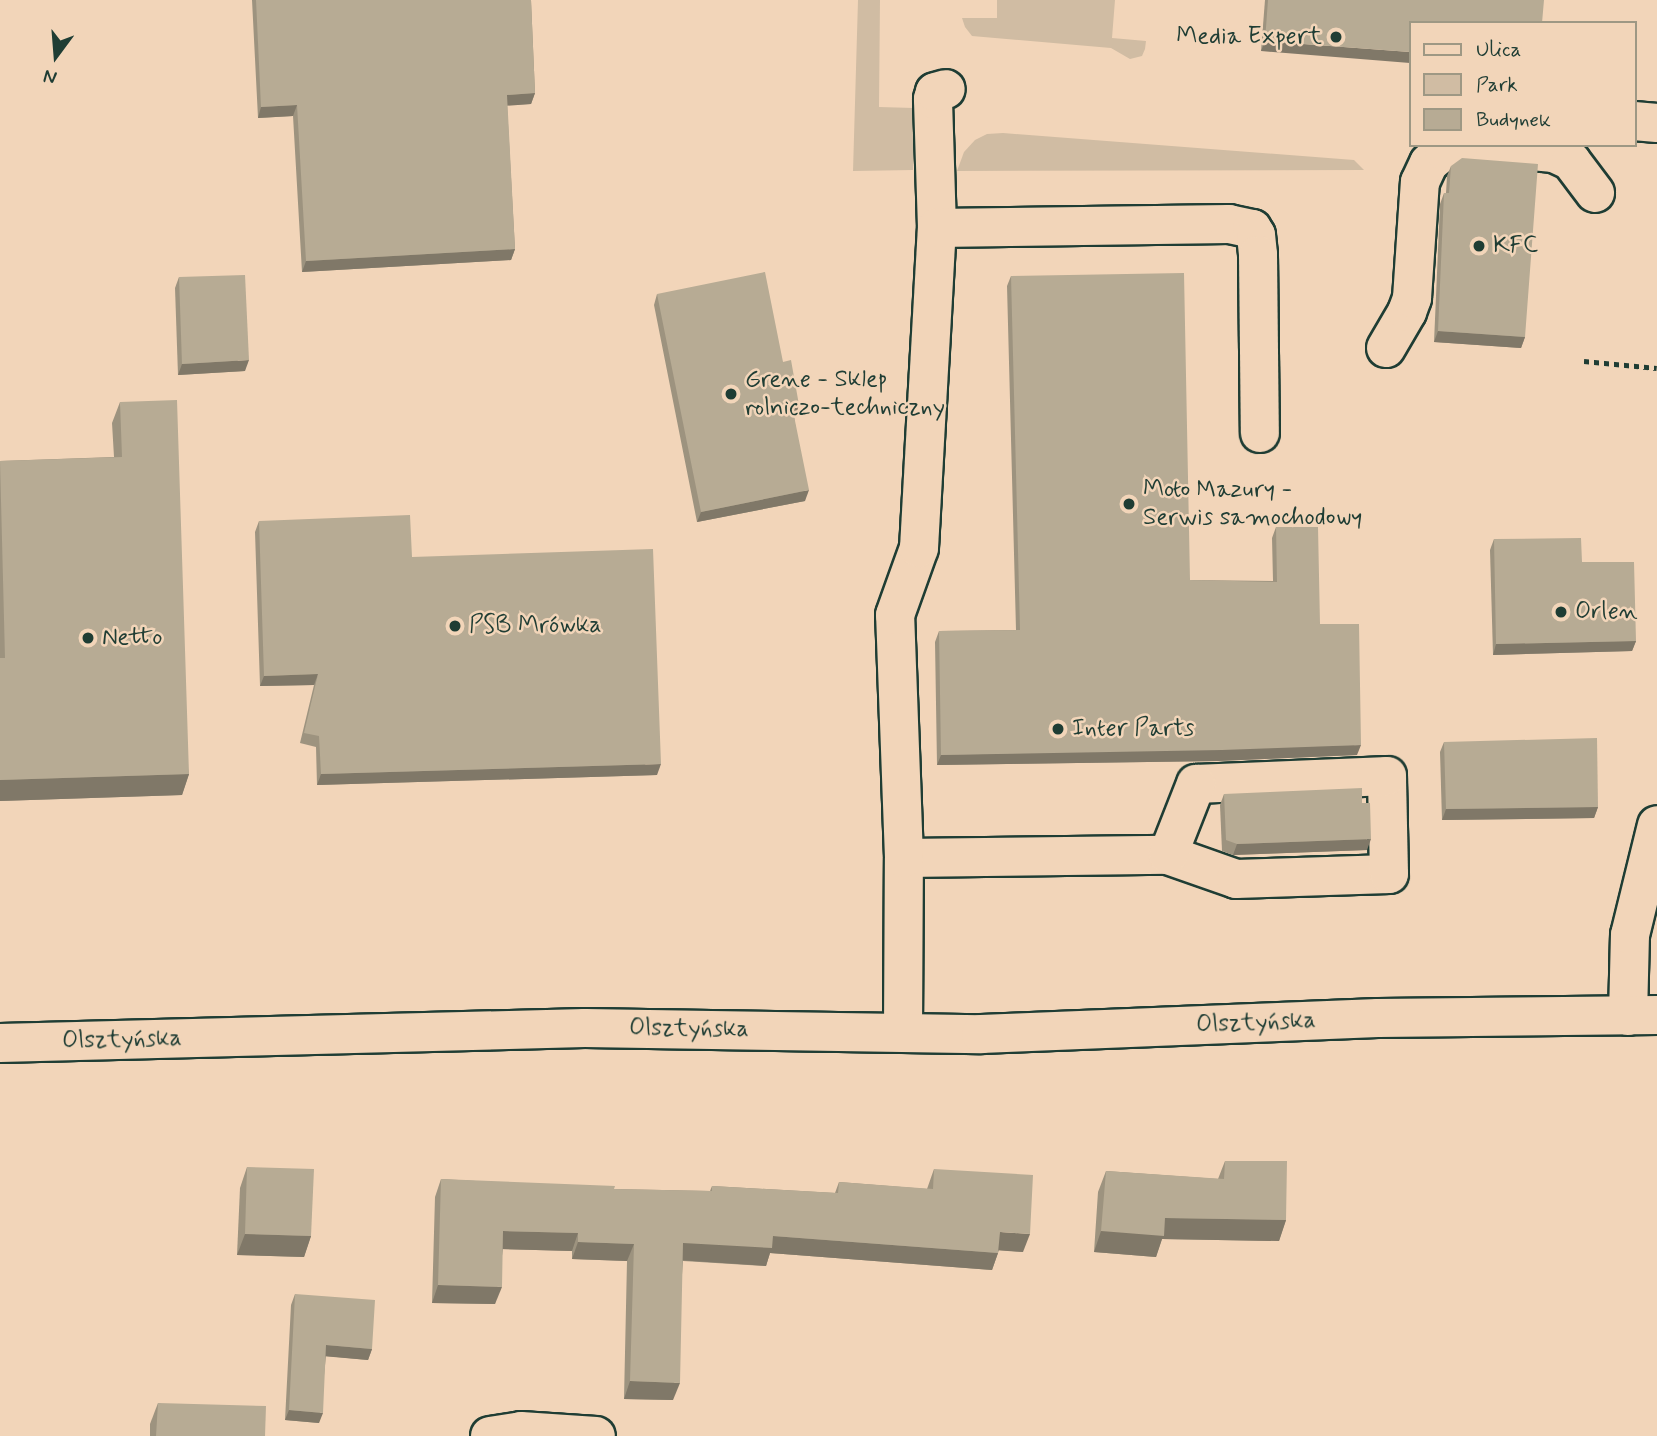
<!DOCTYPE html>
<html>
<head>
<meta charset="utf-8">
<style>
	body { margin:0 }
	#map { position:relative; width:1657px; height:1436px; overflow:hidden; background:#f2d5b9; font-family:Mynerve,sans-serif }
	div>[style] { position:absolute }
	.green>* { inset:0; background:#d0bca3 }
	.path>* { height:4.5px; margin-top:-2.25px; transform-origin:0; background:repeating-linear-gradient(90deg,#1f3d34 0 5px,transparent 0 10px) }
	.roads { filter:drop-shadow(2px 0 #1f3d34) drop-shadow(-2px 0 #1f3d34) drop-shadow(0 2px #1f3d34) drop-shadow(0 -2px #1f3d34) }
	.minor>* { height:38px; margin:-19px; padding:0 19px; transform-origin:19px; border-radius:19px; background:#f2d5b9 }
	.wall>* { inset:0; background:#9d937f }
	.shaded-wall>* { inset:0; background:#807868 }
	.building>* { inset:0; background:#b7ab94 }
	.dots>* { width:19px; height:19px; translate:-50% -50%; box-sizing:border-box; border:4px solid #f2d5b9; border-radius:50% }
	span { translate:-50% -50%; white-space:nowrap; text-align:center; line-height:1.15; -webkit-text-stroke:5px #f2d5b9; paint-order:stroke }
	.poi-label { font-size:24px; color:#1f3d34 }
	.right { translate:-100% -50%; text-align:right }
	.left { translate:0 -50%; text-align:left }
	.street-label { font-size:24px; color:#1f3d34 }
	.legend { position:absolute; left:1409px; top:21px; width:228px; height:126px; box-sizing:border-box; background:#f2d5b9; border:2px solid #9e9884; margin:0; padding:9px 12px; list-style:none; font-size:21px; color:#1f3d34 }
	.legend li { display:flex; align-items:center; gap:14px; height:35px }
	.legend b { width:35px; border:2px solid #9e9884 }
	.north { position:absolute; left:21px; top:21px; width:70px; height:70px; -webkit-text-stroke:5px #f2d5b9; paint-order:stroke; rotate:196deg; font-size:19px; font-weight:700; line-height:28px; text-align:center; color:#1f3d34 }
	.north::after { content:''; display:block; margin:auto; width:24px; height:32px; background:#1f3d34; clip-path:polygon(50% 0,100% 100%,50% 72%,0 100%) }
</style>
</head>
<body>
<div id="map">
	<div class="green">
		<div style="clip-path:polygon(858px 0,880px 0,879px 107px,914px 108px,913px 170px,853px 171px)"></div>
		<div style="clip-path:polygon(997px 0,1115px 0,1112px 38px,1146px 41px,1145px 49px,1142px 56px,1130px 59px,1111px 48px,972px 36px,965px 27px,962px 18px,997px 18px)"></div>
		<div style="clip-path:polygon(1003px 133px,1354px 160px,1364px 170px,957px 171px,964px 152px,975px 140px,987px 134px)"></div>
	</div>
	<div class="path">
		<div style="left:1584px;top:361px;width:73px;rotate:5.5deg"></div>
	</div>
	<div class="roads">
		<div class="minor">
			<div style="left:1634px;top:121px;width:23px;rotate:5deg"></div>
			<div style="left:1467px;top:145px;width:87px;rotate:5.3deg"></div>
			<div style="left:1554px;top:153px;width:19px;rotate:25deg"></div>
			<div style="left:1571px;top:161px;width:40px;rotate:53deg"></div>
			<div style="left:937px;top:228px;width:129px;rotate:-91.8deg"></div>
			<div style="left:933px;top:99px;width:7px;rotate:-74deg"></div>
			<div style="left:935px;top:92px;width:11px;rotate:-15deg"></div>
			<div style="left:1386px;top:348px;width:42px;rotate:-59.7deg"></div>
			<div style="left:1407px;top:312px;width:15px;rotate:-70deg"></div>
			<div style="left:1412px;top:298px;width:116px;rotate:-86.1deg"></div>
			<div style="left:1420px;top:182px;width:21px;rotate:-65deg"></div>
			<div style="left:1429px;top:163px;width:19px;rotate:-39deg"></div>
			<div style="left:1444px;top:151px;width:16px;rotate:-22deg"></div>
			<div style="left:904px;top:858px;width:264px;rotate:-0.7deg"></div>
			<div style="left:1168px;top:855px;width:72px;rotate:19.4deg"></div>
			<div style="left:1236px;top:879px;width:153px;rotate:-1.9deg"></div>
			<div style="left:1389px;top:874px;width:98px;rotate:-91.2deg"></div>
			<div style="left:1387px;top:776px;width:191px;rotate:177.6deg"></div>
			<div style="left:1196px;top:784px;width:76px;rotate:111.5deg"></div>
			<div style="left:1628px;top:1016px;width:81px;rotate:-88.6deg"></div>
			<div style="left:1630px;top:935px;width:113px;rotate:-76.2deg"></div>
			<div style="left:903px;top:1032px;width:174px;rotate:-89.7deg"></div>
			<div style="left:904px;top:858px;width:243px;rotate:-92.1deg"></div>
			<div style="left:895px;top:615px;width:71px;rotate:-70.3deg"></div>
			<div style="left:919px;top:548px;width:321px;rotate:-86.8deg"></div>
			<div style="left:937px;top:228px;width:292px;rotate:-0.8deg"></div>
			<div style="left:1229px;top:224px;width:24px;rotate:12deg"></div>
			<div style="left:1252px;top:229px;width:7px;rotate:56deg"></div>
			<div style="left:1256px;top:235px;width:20px;rotate:84deg"></div>
			<div style="left:1258px;top:255px;width:178px;rotate:89.4deg"></div>
			<div style="left:0;top:1043px;width:585px;rotate:-1.47deg"></div>
			<div style="left:585px;top:1028px;width:396px;rotate:0.9deg"></div>
			<div style="left:981px;top:1034px;width:397px;rotate:-2.3deg"></div>
			<div style="left:1378px;top:1018px;width:279px;rotate:-0.6deg"></div>
			<div style="left:490px;top:1436px;width:31px;rotate:-9deg"></div>
			<div style="left:521px;top:1431px;width:75px;rotate:3.8deg"></div>
		</div>
	</div>
	<div class="wall">
		<div style="clip-path:polygon(252px 0,531px 0,535px 93px,531px 104px,507px 105px,515px 249px,511px 260px,302px 272px,293px 116px,258px 118px)"></div>
		<div style="clip-path:polygon(1265px 0,1544px 0,1261px 51px)"></div>
		<div style="clip-path:polygon(1451px 166px,1525px 337px,1521px 348px,1434px 342px,1440px 204px,1444px 193px,1446px 193px,1447px 176px)"></div>
		<div style="clip-path:polygon(1011px 276px,1190px 580px,1273px 581px,1272px 538px,1276px 527px,1320px 624px,1357px 755px,1218px 761px,937px 765px,935px 642px,939px 631px,1016px 630px,1007px 286px)"></div>
		<div style="clip-path:polygon(179px 277px,245px 371px,178px 375px,175px 288px)"></div>
		<div style="clip-path:polygon(657px 294px,783px 362px,799px 405px,795px 416px,794px 416px,805px 501px,697px 522px,654px 305px)"></div>
		<div style="clip-path:polygon(120px 402px,189px 774px,182px 795px,0 801px,0 461px,114px 457px,112px 423px)"></div>
		<div style="clip-path:polygon(259px 521px,412px 557px,657px 775px,317px 785px,316px 747px,300px 743px,314px 685px,260px 686px,255px 532px)"></div>
		<div style="clip-path:polygon(1494px 539px,1582px 562px,1636px 641px,1632px 651px,1493px 655px,1490px 550px)"></div>
		<div style="clip-path:polygon(1444px 742px,1598px 807px,1594px 818px,1442px 820px,1440px 752px)"></div>
		<div style="clip-path:polygon(1224px 794px,1362px 803px,1367px 850px,1233px 855px,1222px 851px,1220px 805px)"></div>
		<div style="clip-path:polygon(1225px 1161px,1286px 1220px,1279px 1241px,1162px 1239px,1156px 1257px,1094px 1252px,1098px 1192px,1106px 1171px,1218px 1179px)"></div>
		<div style="clip-path:polygon(247px 1167px,311px 1236px,304px 1257px,237px 1255px,240px 1188px)"></div>
		<div style="clip-path:polygon(934px 1169px,1023px 1252px,999px 1250px,992px 1270px,770px 1253px,766px 1266px,683px 1261px,673px 1400px,624px 1399px,627px 1261px,572px 1259px,572px 1251px,503px 1249px,495px 1304px,432px 1303px,435px 1197px,441px 1179px,614px 1189px,710px 1191px,712px 1186px,835px 1193px,839px 1182px,927px 1189px)"></div>
		<div style="clip-path:polygon(295px 1294px,372px 1349px,368px 1360px,326px 1356px,319px 1423px,285px 1420px,291px 1305px)"></div>
		<div style="clip-path:polygon(158px 1403px,265px 1436px,150px 1436px,150px 1424px)"></div>
	</div>
	<div class="shaded-wall">
		<div style="clip-path:polygon(1265px 41px,1410px 52px,1410px 63px,1261px 51px)"></div>
		<div style="clip-path:polygon(535px 93px,531px 104px,503px 106px,507px 95px)"></div>
		<div style="clip-path:polygon(297px 105px,293px 116px,258px 118px,261px 107px)"></div>
		<div style="clip-path:polygon(515px 249px,511px 260px,302px 272px,306px 261px)"></div>
		<div style="clip-path:polygon(1438px 331px,1525px 337px,1521px 348px,1434px 342px)"></div>
		<div style="clip-path:polygon(249px 360px,245px 371px,178px 375px,182px 364px)"></div>
		<div style="clip-path:polygon(799px 405px,795px 416px,788px 417px,792px 406px)"></div>
		<div style="clip-path:polygon(809px 490px,805px 501px,697px 522px,701px 512px)"></div>
		<div style="clip-path:polygon(1636px 641px,1632px 651px,1493px 655px,1496px 644px)"></div>
		<div style="clip-path:polygon(318px 674px,314px 685px,260px 686px,264px 676px)"></div>
		<div style="clip-path:polygon(1361px 745px,1357px 755px,1218px 761px,937px 765px,941px 755px)"></div>
		<div style="clip-path:polygon(661px 764px,657px 775px,317px 785px,321px 774px)"></div>
		<div style="clip-path:polygon(189px 774px,182px 795px,0 801px,0 780px)"></div>
		<div style="clip-path:polygon(1598px 807px,1594px 818px,1442px 820px,1446px 809px)"></div>
		<div style="clip-path:polygon(1371px 839px,1367px 850px,1233px 855px,1237px 844px)"></div>
		<div style="clip-path:polygon(1165px 1218px,1286px 1220px,1279px 1241px,1162px 1239px,1156px 1257px,1094px 1252px,1101px 1231px)"></div>
		<div style="clip-path:polygon(503px 1231px,578px 1233px,572px 1251px,497px 1249px)"></div>
		<div style="clip-path:polygon(1000px 1232px,1030px 1234px,1023px 1252px,994px 1250px)"></div>
		<div style="clip-path:polygon(245px 1234px,311px 1236px,304px 1257px,237px 1255px)"></div>
		<div style="clip-path:polygon(773px 1236px,998px 1253px,992px 1270px,770px 1253px,766px 1266px,677px 1260px,683px 1243px)"></div>
		<div style="clip-path:polygon(578px 1242px,634px 1244px,627px 1261px,572px 1259px)"></div>
		<div style="clip-path:polygon(438px 1285px,502px 1287px,495px 1304px,432px 1303px)"></div>
		<div style="clip-path:polygon(326px 1345px,372px 1349px,368px 1360px,322px 1356px)"></div>
		<div style="clip-path:polygon(630px 1381px,680px 1383px,673px 1400px,624px 1399px)"></div>
		<div style="clip-path:polygon(289px 1410px,323px 1413px,319px 1423px,285px 1420px)"></div>
	</div>
	<div class="building">
		<div style="clip-path:polygon(256px 0,531px 0,535px 93px,507px 95px,515px 249px,306px 261px,297px 105px,261px 107px)"></div>
		<div style="clip-path:polygon(1268px 0,1544px 0,1542px 23px,1410px 23px,1410px 52px,1265px 41px)"></div>
		<div style="clip-path:polygon(1462px 158px,1538px 164px,1525px 337px,1438px 331px,1444px 193px,1449px 193px,1451px 166px)"></div>
		<div style="clip-path:polygon(765px 272px,783px 362px,791px 360px,799px 405px,792px 406px,809px 490px,701px 512px,657px 294px)"></div>
		<div style="clip-path:polygon(1184px 273px,1190px 580px,1277px 582px,1276px 527px,1318px 527px,1320px 624px,1359px 624px,1361px 745px,1222px 750px,941px 755px,939px 631px,1020px 630px,1011px 276px)"></div>
		<div style="clip-path:polygon(245px 275px,249px 360px,182px 364px,179px 277px)"></div>
		<div style="clip-path:polygon(177px 400px,189px 774px,0 780px,0 658px,5px 658px,0 461px,122px 457px,120px 402px)"></div>
		<div style="clip-path:polygon(410px 515px,412px 557px,653px 549px,661px 764px,321px 774px,319px 736px,304px 733px,318px 674px,264px 676px,259px 521px)"></div>
		<div style="clip-path:polygon(1581px 538px,1582px 562px,1634px 562px,1636px 641px,1496px 644px,1494px 539px)"></div>
		<div style="clip-path:polygon(1597px 738px,1598px 807px,1446px 809px,1444px 742px)"></div>
		<div style="clip-path:polygon(1362px 788px,1362px 803px,1370px 803px,1371px 839px,1237px 844px,1226px 840px,1224px 794px)"></div>
		<div style="clip-path:polygon(1225px 1161px,1287px 1161px,1286px 1220px,1165px 1218px,1164px 1236px,1101px 1231px,1106px 1171px,1224px 1179px)"></div>
		<div style="clip-path:polygon(247px 1167px,314px 1169px,311px 1236px,245px 1234px)"></div>
		<div style="clip-path:polygon(934px 1169px,1033px 1175px,1030px 1234px,1000px 1232px,998px 1253px,773px 1236px,772px 1248px,683px 1243px,680px 1383px,630px 1381px,634px 1244px,578px 1242px,578px 1233px,503px 1231px,502px 1287px,438px 1285px,441px 1179px,615px 1186px,614px 1189px,712px 1191px,712px 1186px,838px 1193px,839px 1182px,933px 1189px)"></div>
		<div style="clip-path:polygon(295px 1294px,375px 1300px,372px 1349px,326px 1345px,323px 1413px,289px 1410px)"></div>
		<div style="clip-path:polygon(158px 1403px,266px 1406px,265px 1436px,156px 1436px)"></div>
	</div>
	<div class="dots">
		<div style="left:1336px;top:37px;background:#1f3d34"></div>
		<div style="left:1479px;top:246px;background:#1f3d34"></div>
		<div style="left:731px;top:394px;background:#1f3d34"></div>
		<div style="left:1129px;top:504px;background:#1f3d34"></div>
		<div style="left:1561px;top:612px;background:#1f3d34"></div>
		<div style="left:455px;top:626px;background:#1f3d34"></div>
		<div style="left:88px;top:638px;background:#1f3d34"></div>
		<div style="left:1058px;top:729px;background:#1f3d34"></div>
	</div>
	<div class="poi-label">
		<span class="right" style="left:1322px;top:37px">Media Expert</span>
		<span class="left" style="left:1493px;top:246px">KFC</span>
		<span class="left" style="left:745px;top:394px">Grene - Sklep<br>rolniczo-techniczny</span>
		<span class="left" style="left:1143px;top:504px">Moto Mazury -<br>Serwis samochodowy</span>
		<span class="left" style="left:1575px;top:612px">Orlen</span>
		<span class="left" style="left:469px;top:626px">PSB Mrówka</span>
		<span class="left" style="left:102px;top:638px">Netto</span>
		<span class="left" style="left:1072px;top:729px">Inter Parts</span>
	</div>
	<div class="street-label">
		<span style="left:1256px;top:1023px;rotate:-2deg">Olsztyńska</span>
		<span style="left:689px;top:1029px;rotate:1deg">Olsztyńska</span>
		<span style="left:122px;top:1040px;rotate:-1deg">Olsztyńska</span>
	</div>
	<ul class="legend">
	<li><b style="height:9px;background:#f2d5b9"></b>Ulica</li>
	<li><b style="height:19px;background:#d0bca3"></b>Park</li>
	<li><b style="height:19px;background:#b7ab94"></b>Budynek</li>
	</ul>
	<div class="north">N</div>
</div>
</body>
</html>
